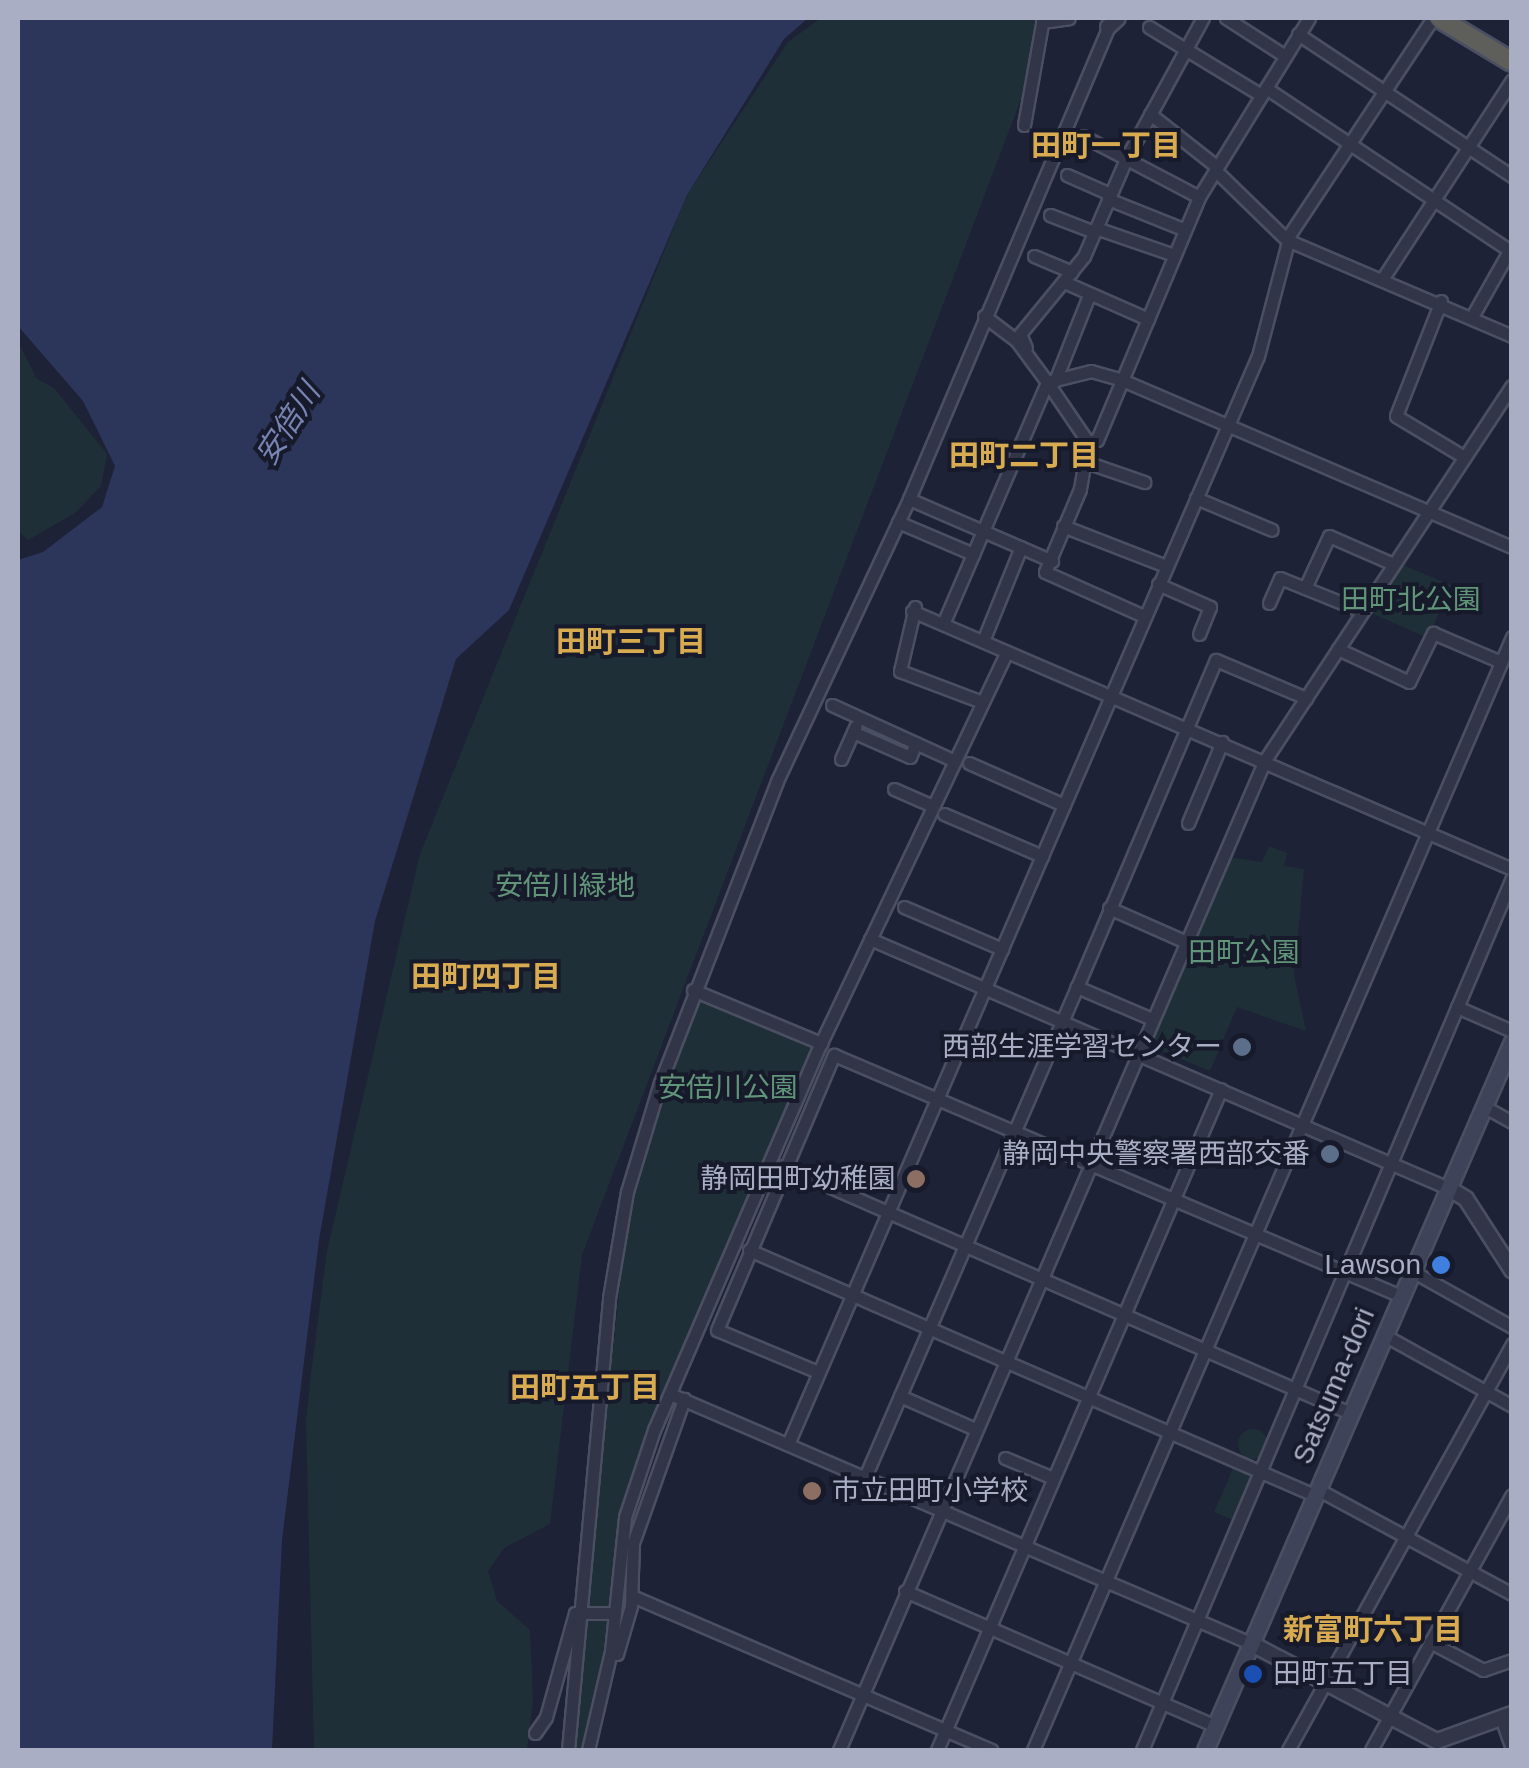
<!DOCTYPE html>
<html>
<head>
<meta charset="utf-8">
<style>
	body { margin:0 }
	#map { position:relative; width:1529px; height:1768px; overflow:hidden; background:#1d2236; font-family:Helvetica,"Noto Sans JP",sans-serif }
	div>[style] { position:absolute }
	.green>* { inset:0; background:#1f2f37 }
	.round { border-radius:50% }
	.water>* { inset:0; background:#2c355a }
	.roads { filter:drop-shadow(2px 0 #4b4f62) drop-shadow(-2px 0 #4b4f62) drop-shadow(0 2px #4b4f62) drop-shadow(0 -2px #4b4f62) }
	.minor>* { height:11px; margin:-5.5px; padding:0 5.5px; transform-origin:5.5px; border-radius:5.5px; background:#313547 }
	.tertiary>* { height:14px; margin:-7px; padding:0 7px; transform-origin:7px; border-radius:7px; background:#313547 }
	.secondary>* { height:15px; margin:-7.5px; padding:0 7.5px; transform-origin:7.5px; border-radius:7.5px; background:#3e435a }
	.trunk>* { height:18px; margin:-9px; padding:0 9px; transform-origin:9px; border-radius:9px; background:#5e5e5a }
	.dots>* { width:28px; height:28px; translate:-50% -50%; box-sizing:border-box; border:5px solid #171a2b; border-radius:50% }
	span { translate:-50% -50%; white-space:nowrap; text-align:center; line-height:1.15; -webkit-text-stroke:8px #171a2b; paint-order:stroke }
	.park-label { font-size:28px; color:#619579 }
	.poi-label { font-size:28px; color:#aaaec4 }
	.right { translate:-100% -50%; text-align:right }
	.left { translate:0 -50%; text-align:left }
	.street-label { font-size:28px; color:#aaaec4 }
	.neighbourhood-label { font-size:30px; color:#d9ab51; font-weight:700 }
	.water-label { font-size:30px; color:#7884b3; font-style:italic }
	.frame { position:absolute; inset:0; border:20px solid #aaaec4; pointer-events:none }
</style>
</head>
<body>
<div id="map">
	<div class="green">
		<div style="clip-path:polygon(821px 18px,1037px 18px,1026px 86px,582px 1255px,550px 1524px,504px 1548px,488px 1571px,497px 1601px,530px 1630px,533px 1701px,527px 1750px,314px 1750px,306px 1420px,312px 1366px,327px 1251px,420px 854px,687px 195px,788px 42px)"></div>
		<div style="clip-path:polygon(18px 342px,37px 379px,54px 388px,107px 454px,101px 486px,75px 513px,28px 540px,18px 530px)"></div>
		<div style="clip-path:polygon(1400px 564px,1451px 585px,1428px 638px,1369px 612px)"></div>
		<div style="clip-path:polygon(1269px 846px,1287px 853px,1284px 866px,1304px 869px,1294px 975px,1306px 1031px,1237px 1007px,1210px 1071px,1154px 1048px,1150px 1039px,1228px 857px,1262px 862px)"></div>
		<div style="clip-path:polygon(695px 995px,810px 1042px,811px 1050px,621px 1516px,597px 1698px,582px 1750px,571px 1750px,626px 1226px)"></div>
		<div class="round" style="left:1238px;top:1429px;width:30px;height:30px"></div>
		<div style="clip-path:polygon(1235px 1464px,1251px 1476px,1233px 1520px,1214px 1512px)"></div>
	</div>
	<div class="water">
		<div style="clip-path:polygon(18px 18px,808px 18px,784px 39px,687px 195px,509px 610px,456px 659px,375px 921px,319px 1240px,282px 1540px,272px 1750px,18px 1750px,18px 560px,43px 552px,102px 507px,115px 466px,83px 401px,18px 326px)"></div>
	</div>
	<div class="roads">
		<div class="minor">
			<div style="left:1226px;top:18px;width:70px;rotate:32.8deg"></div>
			<div style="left:1042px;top:22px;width:27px;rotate:-8deg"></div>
			<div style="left:1149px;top:27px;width:131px;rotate:31.3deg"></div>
			<div style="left:1298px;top:34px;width:257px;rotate:33.6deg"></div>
			<div style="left:1266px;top:88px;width:296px;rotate:33.7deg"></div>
			<div style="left:1150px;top:114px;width:85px;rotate:38.3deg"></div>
			<div style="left:1024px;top:125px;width:109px;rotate:-79.9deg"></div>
			<div style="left:1083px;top:136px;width:131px;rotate:27.7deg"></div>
			<div style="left:1215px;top:170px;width:100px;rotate:44.2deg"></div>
			<div style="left:1287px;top:240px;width:245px;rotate:23.1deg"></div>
			<div style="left:1067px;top:175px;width:47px;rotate:23.8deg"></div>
			<div style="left:1108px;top:199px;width:83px;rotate:21.9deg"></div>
			<div style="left:1050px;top:215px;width:47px;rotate:21.1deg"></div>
			<div style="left:1096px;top:228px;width:83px;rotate:19.1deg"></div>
			<div style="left:1034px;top:256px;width:41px;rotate:22.8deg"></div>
			<div style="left:1383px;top:278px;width:236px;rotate:-56.9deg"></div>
			<div style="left:1064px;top:282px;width:92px;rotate:23.8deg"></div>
			<div style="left:1441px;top:301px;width:123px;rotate:111.4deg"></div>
			<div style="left:1396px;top:416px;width:79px;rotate:31.1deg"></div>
			<div style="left:1473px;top:315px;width:73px;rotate:-60.6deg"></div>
			<div style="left:984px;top:316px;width:40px;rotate:37deg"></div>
			<div style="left:1016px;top:340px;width:52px;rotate:53.6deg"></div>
			<div style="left:1047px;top:382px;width:45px;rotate:-14deg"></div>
			<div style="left:1091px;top:371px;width:32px;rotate:16deg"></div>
			<div style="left:1122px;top:380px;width:424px;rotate:23.2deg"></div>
			<div style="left:1026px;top:348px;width:15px;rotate:-113deg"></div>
			<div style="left:1020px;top:334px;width:101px;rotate:-50.6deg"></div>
			<div style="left:1084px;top:256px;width:106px;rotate:-66.6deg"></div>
			<div style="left:1126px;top:159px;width:161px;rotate:-61.4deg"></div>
			<div style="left:1055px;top:381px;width:92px;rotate:-68.4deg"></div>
			<div style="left:1088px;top:442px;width:9px;rotate:-13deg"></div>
			<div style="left:1097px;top:440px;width:264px;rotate:-67.2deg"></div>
			<div style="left:1199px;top:197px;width:210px;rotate:-58.4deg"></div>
			<div style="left:1083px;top:461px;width:65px;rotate:19deg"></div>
			<div style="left:1196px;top:498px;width:82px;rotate:22.8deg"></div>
			<div style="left:909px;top:499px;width:156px;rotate:23.4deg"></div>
			<div style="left:898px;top:522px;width:82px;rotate:23.1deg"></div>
			<div style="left:1063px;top:526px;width:110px;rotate:21.2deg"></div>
			<div style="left:1158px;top:584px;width:57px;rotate:23.9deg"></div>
			<div style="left:1210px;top:607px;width:29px;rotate:112deg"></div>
			<div style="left:1305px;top:588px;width:57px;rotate:-65.2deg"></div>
			<div style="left:1329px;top:536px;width:70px;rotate:23.6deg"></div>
			<div style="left:1269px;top:603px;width:27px;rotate:-66deg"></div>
			<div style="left:1280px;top:578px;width:88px;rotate:21.9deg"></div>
			<div style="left:915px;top:607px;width:66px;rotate:103.2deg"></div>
			<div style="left:900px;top:671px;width:88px;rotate:20.7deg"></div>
			<div style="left:912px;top:611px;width:653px;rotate:23.27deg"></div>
			<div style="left:943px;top:624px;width:263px;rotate:-66.7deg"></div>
			<div style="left:1047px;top:382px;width:73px;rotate:55.7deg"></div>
			<div style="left:1088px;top:442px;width:48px;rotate:99.7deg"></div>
			<div style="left:1080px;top:489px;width:90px;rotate:112.9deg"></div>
			<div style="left:1045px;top:572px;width:108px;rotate:24deg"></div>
			<div style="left:983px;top:641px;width:101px;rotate:-68deg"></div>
			<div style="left:1338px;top:649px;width:78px;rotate:24.9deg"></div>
			<div style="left:1409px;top:682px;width:55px;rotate:-63.9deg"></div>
			<div style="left:1433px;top:633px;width:74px;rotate:23.1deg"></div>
			<div style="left:832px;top:705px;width:135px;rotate:24.5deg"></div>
			<div style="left:853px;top:732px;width:62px;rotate:23.7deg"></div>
			<div style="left:910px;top:757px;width:15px;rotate:-67deg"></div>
			<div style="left:841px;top:759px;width:36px;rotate:-66deg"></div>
			<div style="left:969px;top:763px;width:104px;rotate:23.9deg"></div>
			<div style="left:894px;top:789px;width:43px;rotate:23.6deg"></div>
			<div style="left:944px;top:814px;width:107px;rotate:23.2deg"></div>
			<div style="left:1188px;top:823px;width:88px;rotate:-67.2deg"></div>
			<div style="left:904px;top:907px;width:107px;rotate:23.2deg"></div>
			<div style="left:1109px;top:908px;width:84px;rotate:23.8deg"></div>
			<div style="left:870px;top:939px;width:629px;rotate:23.31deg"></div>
			<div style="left:693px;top:990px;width:139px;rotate:22.5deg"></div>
			<div style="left:1457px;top:1007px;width:60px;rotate:23.6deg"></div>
			<div style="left:1152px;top:1019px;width:82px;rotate:-156.9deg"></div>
			<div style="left:1077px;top:987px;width:355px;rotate:-67deg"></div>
			<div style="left:1216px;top:660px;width:98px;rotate:22.9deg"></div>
			<div style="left:1483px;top:1106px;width:33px;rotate:29deg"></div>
			<div style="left:782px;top:1166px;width:619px;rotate:23.5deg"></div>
			<div style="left:749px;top:1250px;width:616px;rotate:23.44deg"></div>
			<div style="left:1412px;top:1271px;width:115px;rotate:29.2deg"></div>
			<div style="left:1384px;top:1335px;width:146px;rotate:29deg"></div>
			<div style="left:818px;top:1372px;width:109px;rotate:-157.4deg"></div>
			<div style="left:717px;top:1330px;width:299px;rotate:-67deg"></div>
			<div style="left:834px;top:1055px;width:616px;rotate:23.03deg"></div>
			<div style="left:670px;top:1394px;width:631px;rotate:23.23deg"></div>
			<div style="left:900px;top:1396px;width:82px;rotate:23.7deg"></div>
			<div style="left:788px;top:1444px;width:1185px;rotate:-66.64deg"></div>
			<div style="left:1258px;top:356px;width:126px;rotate:-75.3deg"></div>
			<div style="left:1290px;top:234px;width:259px;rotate:-56.5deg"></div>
			<div style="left:1005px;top:1458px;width:52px;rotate:22.6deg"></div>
			<div style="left:865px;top:1477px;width:534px;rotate:-66.6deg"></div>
			<div style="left:1317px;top:1489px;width:221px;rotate:28.3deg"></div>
			<div style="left:905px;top:1591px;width:338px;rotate:23.5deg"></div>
			<div style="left:632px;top:1596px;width:391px;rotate:23.2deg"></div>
			<div style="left:1430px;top:1642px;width:60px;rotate:27.8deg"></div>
			<div style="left:1483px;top:1670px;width:31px;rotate:-19deg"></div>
			<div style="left:617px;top:1654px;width:50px;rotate:-73.7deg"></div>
			<div style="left:631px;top:1606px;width:63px;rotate:-88.2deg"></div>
			<div style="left:633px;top:1543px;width:153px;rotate:-70.5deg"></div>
			<div style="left:1501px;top:1718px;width:32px;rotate:70deg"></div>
			<div style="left:535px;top:1733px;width:19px;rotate:-55deg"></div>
			<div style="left:546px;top:1717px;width:108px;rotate:-74.4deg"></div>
			<div style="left:575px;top:1613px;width:39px"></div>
			<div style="left:568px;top:1750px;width:454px;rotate:-84.8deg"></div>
			<div style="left:609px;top:1298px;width:108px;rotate:-80.4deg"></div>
			<div style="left:627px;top:1192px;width:114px;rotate:-73.2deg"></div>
			<div style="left:660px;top:1083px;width:324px;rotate:-68.8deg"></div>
			<div style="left:777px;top:781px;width:311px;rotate:-64.9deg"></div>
			<div style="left:909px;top:499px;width:519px;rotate:-67.09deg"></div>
			<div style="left:588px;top:1750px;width:102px;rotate:-76.9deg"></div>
			<div style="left:611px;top:1651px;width:135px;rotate:-84deg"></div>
			<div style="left:625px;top:1517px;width:92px;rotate:-71.6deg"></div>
			<div style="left:654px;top:1430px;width:421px;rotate:-66.7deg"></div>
			<div style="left:821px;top:1043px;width:433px;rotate:-64.6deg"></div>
			<div style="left:839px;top:1750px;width:1078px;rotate:-66.72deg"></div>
			<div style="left:1265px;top:760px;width:448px;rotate:-56.6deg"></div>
			<div style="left:937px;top:1750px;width:719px;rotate:-66.75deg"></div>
			<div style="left:1033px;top:1750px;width:1212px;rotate:-66.71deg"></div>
			<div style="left:1142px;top:1750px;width:947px;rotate:-67.01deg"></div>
			<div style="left:1288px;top:1750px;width:464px;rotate:-61.1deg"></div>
			<div style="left:1371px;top:1750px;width:291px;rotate:-61.1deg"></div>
		</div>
		<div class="tertiary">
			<div style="left:1108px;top:27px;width:13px;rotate:-42deg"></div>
			<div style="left:1448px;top:1188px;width:21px;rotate:31deg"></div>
			<div style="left:1466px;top:1199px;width:85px;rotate:57.1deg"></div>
			<div style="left:1250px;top:1643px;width:211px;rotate:27.7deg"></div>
			<div style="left:1437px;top:1741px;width:80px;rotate:-19.8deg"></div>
		</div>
		<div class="secondary">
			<div style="left:1205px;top:1750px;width:772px;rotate:-66.56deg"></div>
		</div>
		<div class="trunk">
			<div style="left:1439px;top:18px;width:85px;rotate:31.1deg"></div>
		</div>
	</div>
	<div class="dots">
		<div style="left:1242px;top:1047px;background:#5c6f8a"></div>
		<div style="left:1330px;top:1154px;background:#5c6f8a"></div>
		<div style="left:916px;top:1179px;background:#8d6e63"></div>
		<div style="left:1441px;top:1265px;background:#3f7fe0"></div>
		<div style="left:812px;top:1491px;background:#8d6e63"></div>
		<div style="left:1253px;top:1674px;background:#1a4fb4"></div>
	</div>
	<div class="park-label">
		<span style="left:1411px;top:600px">田町北公園</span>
		<span style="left:565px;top:886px">安倍川緑地</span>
		<span style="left:1244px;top:953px">田町公園</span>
		<span style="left:728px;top:1088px">安倍川公園</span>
	</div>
	<div class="poi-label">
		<span class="right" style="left:1222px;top:1047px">西部生涯学習センター</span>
		<span class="right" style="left:1310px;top:1154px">静岡中央警察署西部交番</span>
		<span class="right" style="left:896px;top:1179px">静岡田町幼稚園</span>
		<span class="right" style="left:1421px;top:1265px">Lawson</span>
		<span class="left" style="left:832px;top:1491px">市立田町小学校</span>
		<span class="left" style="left:1273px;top:1674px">田町五丁目</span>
	</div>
	<div class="street-label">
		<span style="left:1334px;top:1386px;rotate:-67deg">Satsuma-dori</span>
	</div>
	<div class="neighbourhood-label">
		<span style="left:1106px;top:146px">田町一丁目</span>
		<span style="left:1024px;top:456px">田町二丁目</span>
		<span style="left:631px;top:642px">田町三丁目</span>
		<span style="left:486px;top:977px">田町四丁目</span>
		<span style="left:585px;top:1388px">田町五丁目</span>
		<span style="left:1373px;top:1630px">新富町六丁目</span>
	</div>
	<div class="water-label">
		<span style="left:288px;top:424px;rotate:-57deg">安倍川</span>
	</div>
	<div class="frame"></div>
</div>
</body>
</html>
